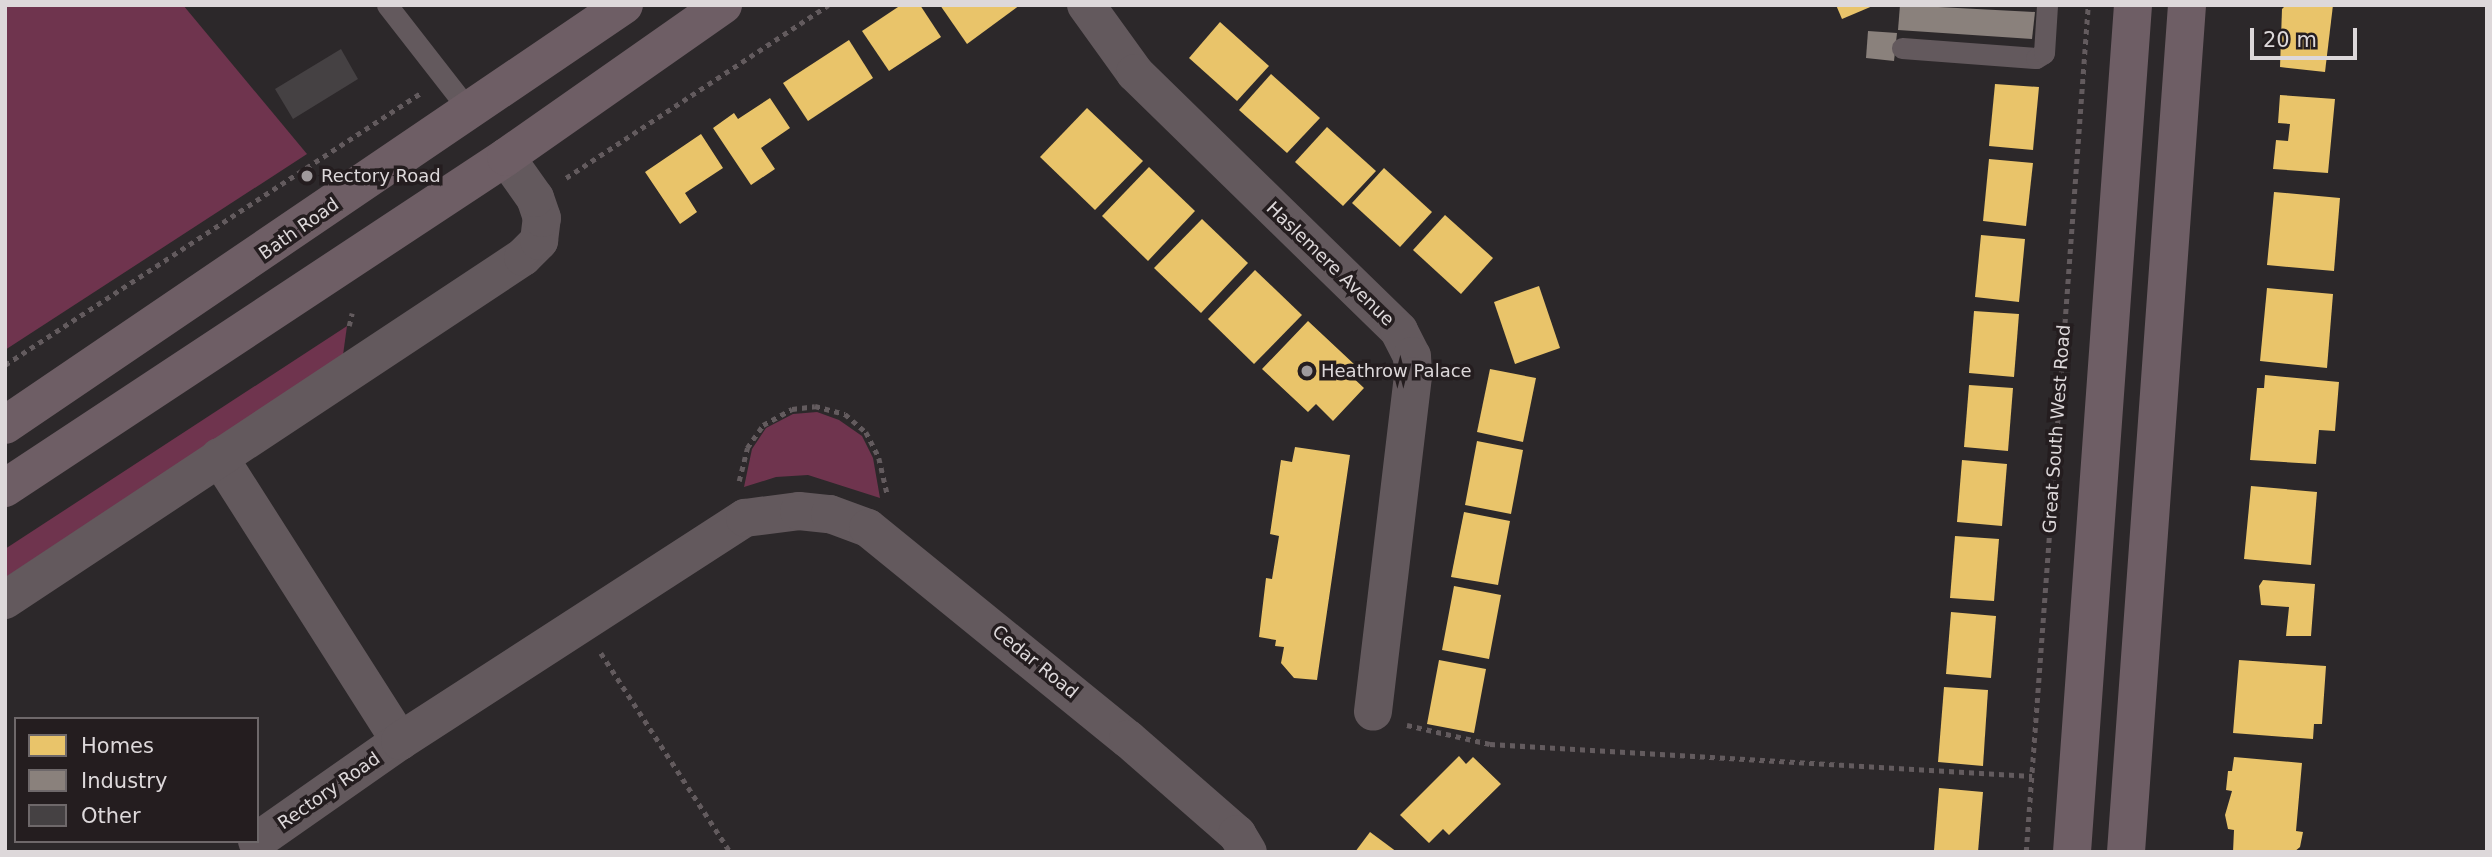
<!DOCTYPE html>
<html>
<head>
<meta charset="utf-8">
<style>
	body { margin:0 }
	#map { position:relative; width:2492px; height:857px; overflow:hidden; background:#2c282a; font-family:"DejaVu Sans",sans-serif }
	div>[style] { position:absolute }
	.green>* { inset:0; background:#6f344e }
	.homes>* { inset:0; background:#e9c46a }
	.industry>* { inset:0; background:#8a817c }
	.building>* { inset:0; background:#454143 }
	.path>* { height:4.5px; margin-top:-2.25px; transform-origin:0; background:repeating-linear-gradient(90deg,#635b5e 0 5px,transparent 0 10px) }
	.lane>* { height:21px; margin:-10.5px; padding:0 10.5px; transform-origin:10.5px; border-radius:10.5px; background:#63595d }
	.street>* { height:38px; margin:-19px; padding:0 19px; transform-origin:19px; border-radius:19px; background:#63595d }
	.highway>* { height:38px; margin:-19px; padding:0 19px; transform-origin:19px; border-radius:19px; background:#6e5e65 }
	.dots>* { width:19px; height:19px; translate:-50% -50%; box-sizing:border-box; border:4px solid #241d1f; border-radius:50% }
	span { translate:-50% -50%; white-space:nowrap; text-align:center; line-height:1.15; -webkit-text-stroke:7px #241d1f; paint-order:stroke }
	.poi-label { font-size:18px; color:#ddd8da }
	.left { translate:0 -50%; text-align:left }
	.street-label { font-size:18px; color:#ddd8da }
	.frame { position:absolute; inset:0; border:7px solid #ddd8da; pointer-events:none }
	.legend { position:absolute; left:14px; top:717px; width:245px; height:126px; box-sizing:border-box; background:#241d1f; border:2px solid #6e686a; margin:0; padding:9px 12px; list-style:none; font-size:21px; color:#ddd8da }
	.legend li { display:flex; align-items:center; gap:14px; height:35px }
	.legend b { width:35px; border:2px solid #6e686a }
	.scale { position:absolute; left:2250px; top:28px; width:107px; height:32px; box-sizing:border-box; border:4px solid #ddd8da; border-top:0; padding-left:9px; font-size:21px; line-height:24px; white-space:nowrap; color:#ddd8da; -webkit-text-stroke:5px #241d1f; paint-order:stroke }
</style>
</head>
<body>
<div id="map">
	<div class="green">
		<div style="clip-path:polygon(5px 5px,183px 5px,307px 154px,5px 350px)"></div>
		<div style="clip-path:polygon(347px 326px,343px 355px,5px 578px,5px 549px)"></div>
		<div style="clip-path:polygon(817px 412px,839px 420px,862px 436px,873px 458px,880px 498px,808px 475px,776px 477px,744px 487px,752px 449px,766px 428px,793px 414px)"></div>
	</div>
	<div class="homes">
		<div style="clip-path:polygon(901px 5px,920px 5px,941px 37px,889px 71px,862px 31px)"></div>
		<div style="clip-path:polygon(940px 5px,1020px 5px,967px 44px)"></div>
		<div style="clip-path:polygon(1836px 5px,1875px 5px,1842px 19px)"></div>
		<div style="clip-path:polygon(2286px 5px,2333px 5px,2325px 72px,2280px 67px,2282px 9px)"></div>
		<div style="clip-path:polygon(1220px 22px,1269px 66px,1237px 101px,1189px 58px)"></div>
		<div style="clip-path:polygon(849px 40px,873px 78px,808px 121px,783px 83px)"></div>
		<div style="clip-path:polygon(1271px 74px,1320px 118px,1287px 153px,1239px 110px)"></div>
		<div style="clip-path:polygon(1995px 84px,2039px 87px,2033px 150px,1989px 146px)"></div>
		<div style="clip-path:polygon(2280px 95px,2335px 99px,2328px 173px,2273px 169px,2276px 140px,2288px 141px,2290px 124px,2278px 123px)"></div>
		<div style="clip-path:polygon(770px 98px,790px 128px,761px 148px,775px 169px,751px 185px,713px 128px,734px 113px,738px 119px)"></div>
		<div style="clip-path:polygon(1087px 108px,1143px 161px,1095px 210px,1040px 157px)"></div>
		<div style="clip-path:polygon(1327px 127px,1376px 171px,1343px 206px,1295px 162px)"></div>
		<div style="clip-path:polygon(701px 134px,723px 168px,685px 193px,697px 212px,680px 224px,645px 172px)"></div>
		<div style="clip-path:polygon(1989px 159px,2033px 163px,2026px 226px,1983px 221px)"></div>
		<div style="clip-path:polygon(1149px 167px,1195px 211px,1148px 261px,1102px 216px)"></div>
		<div style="clip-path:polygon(1384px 168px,1432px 212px,1400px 247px,1352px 203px)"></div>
		<div style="clip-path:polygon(2274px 192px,2340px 198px,2334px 271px,2267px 265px)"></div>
		<div style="clip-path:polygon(1445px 215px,1493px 258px,1461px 294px,1413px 250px)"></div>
		<div style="clip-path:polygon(1202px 219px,1248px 263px,1201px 313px,1154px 268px)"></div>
		<div style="clip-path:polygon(1981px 235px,2025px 239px,2019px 302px,1975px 297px)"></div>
		<div style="clip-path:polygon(1255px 270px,1302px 315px,1254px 364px,1208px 319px)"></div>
		<div style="clip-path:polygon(1539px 286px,1560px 348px,1515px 364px,1494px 302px)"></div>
		<div style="clip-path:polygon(2267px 288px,2333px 294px,2327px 368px,2260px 361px)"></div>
		<div style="clip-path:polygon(1974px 311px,2019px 314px,2014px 377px,1969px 373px)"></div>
		<div style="clip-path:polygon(1308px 321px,1355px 365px,1348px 373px,1364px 388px,1333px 421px,1316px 404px,1308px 412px,1262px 369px)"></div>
		<div style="clip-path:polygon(1490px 369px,1536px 378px,1523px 442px,1477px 432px)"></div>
		<div style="clip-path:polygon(2265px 375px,2339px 382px,2335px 431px,2319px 430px,2316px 464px,2250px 460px,2257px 388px,2264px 388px)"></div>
		<div style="clip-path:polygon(1969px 385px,2013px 388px,2008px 451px,1964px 447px)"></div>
		<div style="clip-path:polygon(1477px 441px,1523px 450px,1511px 514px,1465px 505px)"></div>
		<div style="clip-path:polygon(1295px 447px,1350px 455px,1317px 680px,1294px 678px,1281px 663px,1284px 647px,1275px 646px,1276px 640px,1259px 637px,1266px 578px,1272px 579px,1279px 536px,1270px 534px,1281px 460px,1292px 462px)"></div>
		<div style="clip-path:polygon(1962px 460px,2007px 464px,2002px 526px,1957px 522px)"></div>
		<div style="clip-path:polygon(2251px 486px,2317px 492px,2311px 565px,2244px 559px)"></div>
		<div style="clip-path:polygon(1464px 512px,1510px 521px,1498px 585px,1451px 577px)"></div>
		<div style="clip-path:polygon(1955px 536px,1999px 539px,1994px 601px,1950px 598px)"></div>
		<div style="clip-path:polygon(2263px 580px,2315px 584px,2311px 636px,2286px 636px,2289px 607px,2261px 605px,2259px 586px)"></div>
		<div style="clip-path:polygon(1454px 586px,1501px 595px,1489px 659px,1442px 650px)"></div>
		<div style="clip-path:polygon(1951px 612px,1996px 616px,1991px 678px,1946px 674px)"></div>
		<div style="clip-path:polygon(1439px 660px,1486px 669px,1474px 733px,1427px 724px)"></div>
		<div style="clip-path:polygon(2239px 660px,2326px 666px,2322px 724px,2314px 724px,2313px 739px,2233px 733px)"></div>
		<div style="clip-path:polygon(1944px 687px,1988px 690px,1983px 766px,1938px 762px)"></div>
		<div style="clip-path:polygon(1459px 756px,1466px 764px,1473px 757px,1501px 784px,1449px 835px,1443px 829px,1429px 843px,1400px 815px)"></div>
		<div style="clip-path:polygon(2234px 757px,2302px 763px,2296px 831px,2303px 832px,2300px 847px,2294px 852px,2233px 852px,2234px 830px,2228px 829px,2225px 815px,2232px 791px,2226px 790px,2228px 771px,2232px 771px)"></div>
		<div style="clip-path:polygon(1939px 788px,1983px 792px,1978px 852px,1934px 850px)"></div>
		<div style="clip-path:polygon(1370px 832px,1397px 852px,1355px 852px)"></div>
	</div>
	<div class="industry">
		<div style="clip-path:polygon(1900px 5px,2035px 12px,2032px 39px,1898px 30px)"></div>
		<div style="clip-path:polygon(1868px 31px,1897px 33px,1894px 61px,1866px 58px)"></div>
	</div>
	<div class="building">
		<div style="clip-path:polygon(341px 49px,358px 79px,293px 119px,275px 89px)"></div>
	</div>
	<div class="path">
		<div style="left:566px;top:178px;width:314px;rotate:-33.4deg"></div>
		<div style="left:349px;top:326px;width:13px;rotate:-77deg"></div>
		<div style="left:5px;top:365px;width:497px;rotate:-33.2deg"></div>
		<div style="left:739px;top:481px;width:34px;rotate:-76deg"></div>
		<div style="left:747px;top:448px;width:28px;rotate:-55deg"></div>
		<div style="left:763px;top:425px;width:33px;rotate:-29deg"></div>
		<div style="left:792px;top:409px;width:23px;rotate:-7deg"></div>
		<div style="left:815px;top:406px;width:31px;rotate:15deg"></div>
		<div style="left:845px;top:414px;width:28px;rotate:41deg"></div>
		<div style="left:866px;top:432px;width:29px;rotate:63deg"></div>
		<div style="left:879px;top:458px;width:37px;rotate:77deg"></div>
		<div style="left:601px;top:653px;width:237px;rotate:57deg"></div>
		<div style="left:1407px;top:725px;width:85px;rotate:12.9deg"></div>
		<div style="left:1490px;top:744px;width:543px;rotate:3.38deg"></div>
		<div style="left:2026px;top:852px;width:849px;rotate:-85.81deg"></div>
	</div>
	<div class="lane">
		<div style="left:387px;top:5px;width:132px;rotate:52.1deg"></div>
		<div style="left:1902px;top:48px;width:134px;rotate:4.3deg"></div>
		<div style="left:2036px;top:58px;width:9px;rotate:-32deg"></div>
		<div style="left:2044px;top:53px;width:48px;rotate:-86.4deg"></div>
	</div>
	<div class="street">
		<div style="left:1086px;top:5px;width:84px;rotate:54.2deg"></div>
		<div style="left:1135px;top:73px;width:369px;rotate:44.3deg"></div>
		<div style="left:1399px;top:331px;width:28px;rotate:63deg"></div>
		<div style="left:1412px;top:356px;width:20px;rotate:87deg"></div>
		<div style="left:1413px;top:376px;width:338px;rotate:96.8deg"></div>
		<div style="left:219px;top:457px;width:337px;rotate:57.5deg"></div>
		<div style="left:5px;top:600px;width:621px;rotate:-33.51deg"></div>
		<div style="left:523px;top:257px;width:23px;rotate:-45deg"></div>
		<div style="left:539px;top:241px;width:23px;rotate:-83deg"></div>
		<div style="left:542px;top:218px;width:21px;rotate:-109deg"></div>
		<div style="left:535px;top:198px;width:50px;rotate:-125.3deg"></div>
		<div style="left:257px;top:841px;width:174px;rotate:-35deg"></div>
		<div style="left:400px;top:741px;width:411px;rotate:-32.9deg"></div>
		<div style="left:745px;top:518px;width:54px;rotate:-7.4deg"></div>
		<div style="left:799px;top:511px;width:31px;rotate:6deg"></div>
		<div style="left:830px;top:514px;width:40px;rotate:20.2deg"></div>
		<div style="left:868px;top:528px;width:335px;rotate:39.1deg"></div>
		<div style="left:1128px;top:739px;width:145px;rotate:41.1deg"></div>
		<div style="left:1237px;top:834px;width:21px;rotate:59deg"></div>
	</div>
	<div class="highway">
		<div style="left:5px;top:425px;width:748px;rotate:-34.16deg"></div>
		<div style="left:5px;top:488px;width:600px;rotate:-33.45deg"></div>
		<div style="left:506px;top:157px;width:265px;rotate:-35deg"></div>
		<div style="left:2072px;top:852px;width:849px;rotate:-85.88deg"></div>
		<div style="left:2126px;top:852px;width:849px;rotate:-85.88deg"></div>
	</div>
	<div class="dots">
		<div style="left:307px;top:176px;background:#9f9a9c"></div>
		<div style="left:1307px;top:371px;background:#9f9a9c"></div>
	</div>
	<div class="poi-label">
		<span class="left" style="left:321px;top:176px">Rectory Road</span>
		<span class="left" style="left:1321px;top:371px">Heathrow Palace</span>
	</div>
	<div class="street-label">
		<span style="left:299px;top:229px;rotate:-35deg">Bath Road</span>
		<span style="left:1330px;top:264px;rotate:44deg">Haslemere Avenue</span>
		<span style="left:2057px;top:429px;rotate:-86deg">Great South West Road</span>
		<span style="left:1035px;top:662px;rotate:39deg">Cedar Road</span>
		<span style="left:329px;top:791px;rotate:-35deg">Rectory Road</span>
	</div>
	<div class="frame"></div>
	<ul class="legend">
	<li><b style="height:19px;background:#e9c46a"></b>Homes</li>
	<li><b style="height:19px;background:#8a817c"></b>Industry</li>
	<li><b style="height:19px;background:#454143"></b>Other</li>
	</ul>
	<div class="scale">20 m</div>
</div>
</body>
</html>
